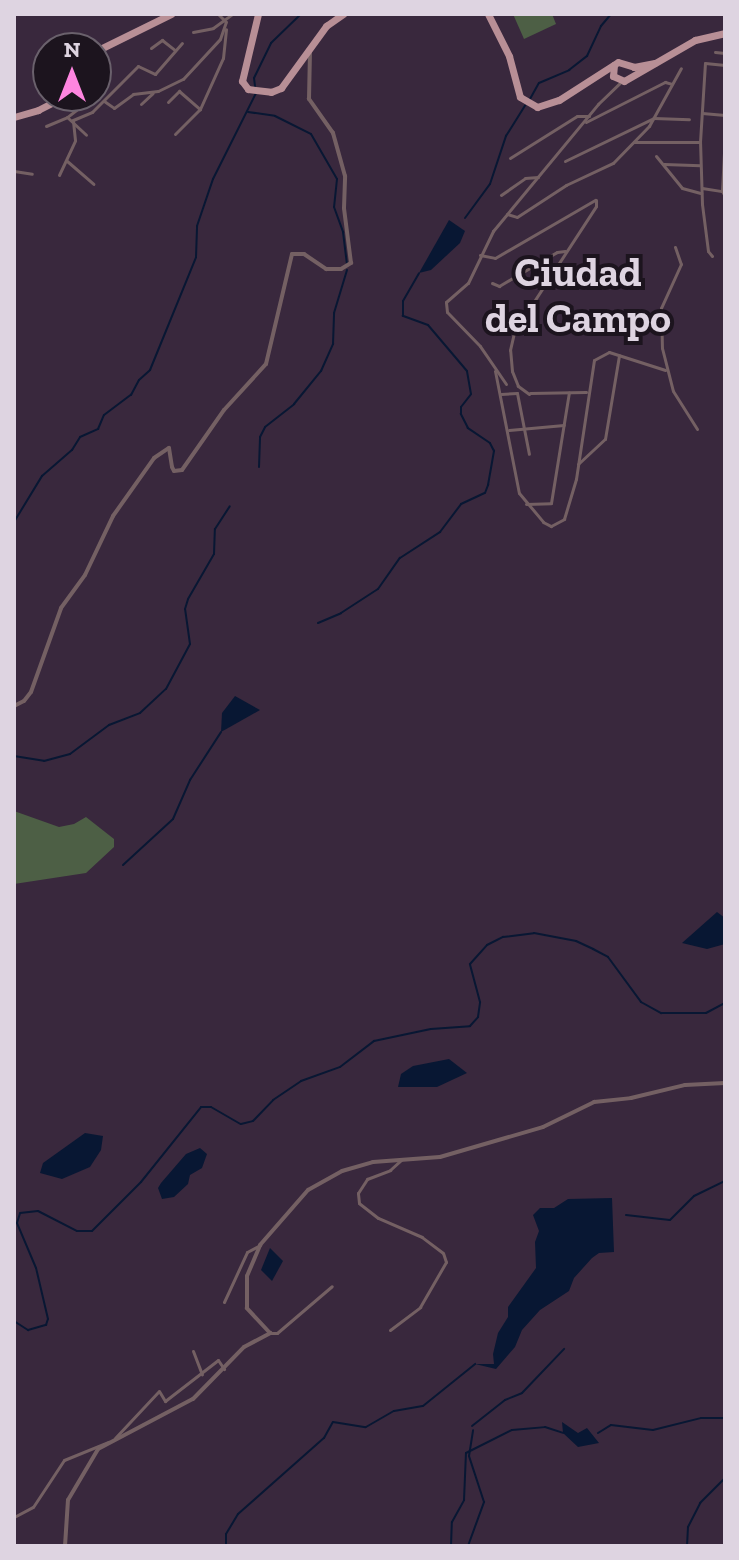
<!DOCTYPE html>
<html>
<head>
<meta charset="utf-8">
<style>
	body { margin:0 }
	#map { position:relative; width:739px; height:1560px; overflow:hidden; background:#39283d; font-family:"Zilla Slab",serif }
	div>[style] { position:absolute }
	.green>* { inset:0; background:#4d5f45 }
	.water>* { inset:0; background:#081733 }
	.stream>* { height:2px; margin:-1px; padding:0 1px; transform-origin:1px; border-radius:1px; background:#081733 }
	.minor>* { height:3px; margin:-1.5px; padding:0 1.5px; transform-origin:1.5px; border-radius:1.5px; background:#746063 }
	.tertiary>* { height:4px; margin:-2px; padding:0 2px; transform-origin:2px; border-radius:2px; background:#746063 }
	.primary>* { height:7px; margin:-3.5px; padding:0 3.5px; transform-origin:3.5px; border-radius:3.5px; background:#b88f96 }
	span { translate:-50% -50%; white-space:nowrap; text-align:center; line-height:1.15; -webkit-text-stroke:8px #1c141e; paint-order:stroke }
	.district-label { font-size:40px; color:#ded4e1; font-weight:700 }
	.frame { position:absolute; inset:0; border:16px solid #ded4e1; pointer-events:none }
	.north { position:absolute; left:32px; top:32px; width:80px; height:80px; box-sizing:border-box; background:#1c141e; border:2px solid #6a616c; border-radius:50%; rotate:0deg; font-size:22px; font-weight:700; line-height:32px; text-align:center; color:#ded4e1 }
	.north::after { content:''; display:block; margin:auto; width:28px; height:36px; background:#fe85e0; clip-path:polygon(50% 0,100% 100%,50% 72%,0 100%) }
</style>
</head>
<body>
<div id="map">
	<div class="green">
		<div style="clip-path:polygon(513px 14px,552px 14px,556px 24px,524px 39px)"></div>
		<div style="clip-path:polygon(14px 811px,59px 827px,74px 824px,86px 817px,114px 839px,114px 847px,86px 873px,14px 884px)"></div>
	</div>
	<div class="water">
		<div style="clip-path:polygon(449px 220px,465px 231px,460px 243px,431px 270px,419px 273px)"></div>
		<div style="clip-path:polygon(235px 696px,260px 710px,221px 732px,222px 713px)"></div>
		<div style="clip-path:polygon(717px 912px,725px 918px,725px 944px,707px 949px,682px 943px)"></div>
		<div style="clip-path:polygon(449px 1059px,467px 1073px,437px 1087px,398px 1087px,401px 1074px,413px 1066px)"></div>
		<div style="clip-path:polygon(85px 1133px,103px 1136px,101px 1150px,90px 1167px,62px 1179px,40px 1173px,43px 1163px)"></div>
		<div style="clip-path:polygon(200px 1148px,207px 1154px,202px 1168px,190px 1175px,188px 1184px,174px 1197px,162px 1199px,158px 1188px,161px 1183px,186px 1154px)"></div>
		<div style="clip-path:polygon(612px 1198px,614px 1252px,599px 1253px,592px 1258px,574px 1278px,569px 1291px,540px 1310px,522px 1330px,515px 1347px,496px 1369px,475px 1364px,494px 1364px,493px 1354px,498px 1333px,508px 1317px,508px 1307px,536px 1268px,535px 1242px,539px 1231px,533px 1215px,540px 1208px,554px 1208px,568px 1199px)"></div>
		<div style="clip-path:polygon(270px 1248px,283px 1261px,272px 1281px,261px 1270px)"></div>
		<div style="clip-path:polygon(562px 1422px,578px 1433px,587px 1428px,599px 1443px,578px 1447px,563px 1433px)"></div>
	</div>
	<div class="stream">
		<div style="left:255px;top:86px;width:8px;rotate:-97deg"></div>
		<div style="left:254px;top:78px;width:39px;rotate:-64deg"></div>
		<div style="left:271px;top:43px;width:42px;rotate:-44deg"></div>
		<div style="left:530px;top:99px;width:18px;rotate:-61deg"></div>
		<div style="left:539px;top:83px;width:33px;rotate:-23deg"></div>
		<div style="left:569px;top:70px;width:23px;rotate:-38deg"></div>
		<div style="left:587px;top:56px;width:33px;rotate:-65deg"></div>
		<div style="left:601px;top:26px;width:16px;rotate:-50deg"></div>
		<div style="left:248px;top:112px;width:27px;rotate:8deg"></div>
		<div style="left:275px;top:116px;width:40px;rotate:26.6deg"></div>
		<div style="left:311px;top:134px;width:52px;rotate:60deg"></div>
		<div style="left:337px;top:179px;width:28px;rotate:96deg"></div>
		<div style="left:334px;top:207px;width:27px;rotate:70deg"></div>
		<div style="left:343px;top:232px;width:31px;rotate:83deg"></div>
		<div style="left:465px;top:218px;width:42px;rotate:-53.7deg"></div>
		<div style="left:490px;top:184px;width:51px;rotate:-71.6deg"></div>
		<div style="left:506px;top:136px;width:36px;rotate:-58deg"></div>
		<div style="left:259px;top:467px;width:30px;rotate:-88deg"></div>
		<div style="left:260px;top:437px;width:11px;rotate:-63deg"></div>
		<div style="left:265px;top:427px;width:37px;rotate:-38deg"></div>
		<div style="left:294px;top:404px;width:43px;rotate:-50.7deg"></div>
		<div style="left:321px;top:371px;width:30px;rotate:-66deg"></div>
		<div style="left:333px;top:344px;width:31px;rotate:-88deg"></div>
		<div style="left:334px;top:313px;width:45px;rotate:-73.2deg"></div>
		<div style="left:14px;top:522px;width:54px;rotate:-58.7deg"></div>
		<div style="left:42px;top:476px;width:40px;rotate:-41deg"></div>
		<div style="left:72px;top:450px;width:15px;rotate:-58deg"></div>
		<div style="left:80px;top:437px;width:20px;rotate:-24deg"></div>
		<div style="left:98px;top:429px;width:15px;rotate:-67deg"></div>
		<div style="left:104px;top:415px;width:34px;rotate:-37deg"></div>
		<div style="left:131px;top:395px;width:17px;rotate:-62deg"></div>
		<div style="left:139px;top:380px;width:15px;rotate:-42deg"></div>
		<div style="left:150px;top:370px;width:122px;rotate:-67.8deg"></div>
		<div style="left:196px;top:257px;width:31px;rotate:-88deg"></div>
		<div style="left:197px;top:226px;width:50px;rotate:-71.2deg"></div>
		<div style="left:213px;top:179px;width:96px;rotate:-63.4deg"></div>
		<div style="left:318px;top:623px;width:25px;rotate:-23deg"></div>
		<div style="left:341px;top:613px;width:44px;rotate:-33deg"></div>
		<div style="left:378px;top:589px;width:38px;rotate:-55deg"></div>
		<div style="left:400px;top:558px;width:48px;rotate:-33deg"></div>
		<div style="left:440px;top:532px;width:35px;rotate:-53deg"></div>
		<div style="left:461px;top:504px;width:26px;rotate:-25deg"></div>
		<div style="left:485px;top:493px;width:9px;rotate:-69deg"></div>
		<div style="left:488px;top:485px;width:35px;rotate:-80deg"></div>
		<div style="left:494px;top:451px;width:9px;rotate:-117deg"></div>
		<div style="left:490px;top:443px;width:27px;rotate:-146deg"></div>
		<div style="left:468px;top:428px;width:16px;rotate:-117deg"></div>
		<div style="left:461px;top:414px;width:7px;rotate:-90deg"></div>
		<div style="left:461px;top:407px;width:16px;rotate:-52deg"></div>
		<div style="left:471px;top:394px;width:23px;rotate:-100deg"></div>
		<div style="left:467px;top:371px;width:60px;rotate:-130.3deg"></div>
		<div style="left:428px;top:325px;width:27px;rotate:-160deg"></div>
		<div style="left:403px;top:316px;width:15px;rotate:-90deg"></div>
		<div style="left:403px;top:301px;width:32px;rotate:-60deg"></div>
		<div style="left:14px;top:756px;width:30px;rotate:9deg"></div>
		<div style="left:44px;top:761px;width:27px;rotate:-15deg"></div>
		<div style="left:70px;top:754px;width:49px;rotate:-36.6deg"></div>
		<div style="left:109px;top:725px;width:33px;rotate:-21deg"></div>
		<div style="left:140px;top:713px;width:35px;rotate:-43deg"></div>
		<div style="left:166px;top:689px;width:51px;rotate:-61.9deg"></div>
		<div style="left:190px;top:644px;width:35px;rotate:-98deg"></div>
		<div style="left:185px;top:609px;width:10px;rotate:-73deg"></div>
		<div style="left:188px;top:599px;width:52px;rotate:-60deg"></div>
		<div style="left:214px;top:554px;width:25px;rotate:-88deg"></div>
		<div style="left:215px;top:529px;width:27px;rotate:-57deg"></div>
		<div style="left:123px;top:865px;width:68px;rotate:-42.6deg"></div>
		<div style="left:173px;top:819px;width:43px;rotate:-66.4deg"></div>
		<div style="left:190px;top:780px;width:57px;rotate:-57.1deg"></div>
		<div style="left:626px;top:1215px;width:44px;rotate:6.5deg"></div>
		<div style="left:670px;top:1220px;width:34px;rotate:-45deg"></div>
		<div style="left:694px;top:1196px;width:34px;rotate:-26deg"></div>
		<div style="left:14px;top:1321px;width:17px;rotate:33deg"></div>
		<div style="left:28px;top:1330px;width:19px;rotate:-16deg"></div>
		<div style="left:46px;top:1325px;width:6px;rotate:-72deg"></div>
		<div style="left:48px;top:1319px;width:52px;rotate:-103.2deg"></div>
		<div style="left:36px;top:1268px;width:49px;rotate:-112.9deg"></div>
		<div style="left:17px;top:1223px;width:10px;rotate:-73deg"></div>
		<div style="left:20px;top:1213px;width:18px;rotate:-6deg"></div>
		<div style="left:38px;top:1211px;width:44px;rotate:27.1deg"></div>
		<div style="left:77px;top:1231px;width:15px"></div>
		<div style="left:92px;top:1231px;width:69px;rotate:-45deg"></div>
		<div style="left:141px;top:1182px;width:96px;rotate:-51.3deg"></div>
		<div style="left:201px;top:1107px;width:10px"></div>
		<div style="left:211px;top:1107px;width:34px;rotate:30deg"></div>
		<div style="left:241px;top:1124px;width:12px;rotate:-14deg"></div>
		<div style="left:253px;top:1121px;width:29px;rotate:-46deg"></div>
		<div style="left:273px;top:1100px;width:34px;rotate:-34deg"></div>
		<div style="left:301px;top:1081px;width:41px;rotate:-19.7deg"></div>
		<div style="left:340px;top:1067px;width:43px;rotate:-37.4deg"></div>
		<div style="left:374px;top:1041px;width:58px;rotate:-11.9deg"></div>
		<div style="left:431px;top:1029px;width:39px;rotate:-4deg"></div>
		<div style="left:470px;top:1026px;width:12px;rotate:-48deg"></div>
		<div style="left:478px;top:1017px;width:15px;rotate:-82deg"></div>
		<div style="left:480px;top:1002px;width:39px;rotate:-105deg"></div>
		<div style="left:470px;top:964px;width:25px;rotate:-48deg"></div>
		<div style="left:487px;top:945px;width:18px;rotate:-27deg"></div>
		<div style="left:503px;top:937px;width:31px;rotate:-7deg"></div>
		<div style="left:534px;top:933px;width:43px;rotate:10.8deg"></div>
		<div style="left:576px;top:941px;width:19px;rotate:25deg"></div>
		<div style="left:593px;top:949px;width:17px;rotate:28deg"></div>
		<div style="left:608px;top:957px;width:56px;rotate:53.7deg"></div>
		<div style="left:641px;top:1002px;width:23px;rotate:29deg"></div>
		<div style="left:661px;top:1013px;width:45px"></div>
		<div style="left:706px;top:1013px;width:21px;rotate:-28deg"></div>
		<div style="left:472px;top:1426px;width:42px;rotate:-38.2deg"></div>
		<div style="left:505px;top:1400px;width:18px;rotate:-22deg"></div>
		<div style="left:522px;top:1393px;width:61px;rotate:-46.3deg"></div>
		<div style="left:598px;top:1433px;width:15px;rotate:-32deg"></div>
		<div style="left:611px;top:1425px;width:42px;rotate:6.8deg"></div>
		<div style="left:653px;top:1430px;width:49px;rotate:-14deg"></div>
		<div style="left:701px;top:1418px;width:24px"></div>
		<div style="left:226px;top:1546px;width:12px;rotate:-90deg"></div>
		<div style="left:226px;top:1534px;width:23px;rotate:-59deg"></div>
		<div style="left:238px;top:1514px;width:115px;rotate:-41.5deg"></div>
		<div style="left:324px;top:1438px;width:18px;rotate:-61deg"></div>
		<div style="left:333px;top:1422px;width:33px;rotate:9deg"></div>
		<div style="left:366px;top:1427px;width:32px;rotate:-30deg"></div>
		<div style="left:394px;top:1411px;width:29px;rotate:-10deg"></div>
		<div style="left:423px;top:1406px;width:67px;rotate:-38.9deg"></div>
		<div style="left:451px;top:1546px;width:24px;rotate:-88deg"></div>
		<div style="left:452px;top:1522px;width:25px;rotate:-61deg"></div>
		<div style="left:464px;top:1500px;width:47px;rotate:-87.6deg"></div>
		<div style="left:466px;top:1453px;width:51px;rotate:-26.6deg"></div>
		<div style="left:512px;top:1430px;width:33px;rotate:-5deg"></div>
		<div style="left:545px;top:1427px;width:19px;rotate:18deg"></div>
		<div style="left:468px;top:1546px;width:47px;rotate:-70deg"></div>
		<div style="left:484px;top:1502px;width:48px;rotate:-108.1deg"></div>
		<div style="left:469px;top:1456px;width:26px;rotate:-81deg"></div>
		<div style="left:687px;top:1546px;width:19px;rotate:-87deg"></div>
		<div style="left:688px;top:1527px;width:27px;rotate:-63deg"></div>
		<div style="left:700px;top:1503px;width:35px;rotate:-45deg"></div>
	</div>
	<div class="minor">
		<div style="left:218px;top:14px;width:11px;rotate:45deg"></div>
		<div style="left:193px;top:32px;width:20px;rotate:-11deg"></div>
		<div style="left:213px;top:28px;width:24px;rotate:-36deg"></div>
		<div style="left:151px;top:48px;width:14px;rotate:-36deg"></div>
		<div style="left:162px;top:40px;width:16px;rotate:38deg"></div>
		<div style="left:715px;top:52px;width:10px;rotate:6deg"></div>
		<div style="left:84px;top:96px;width:12px;rotate:110deg"></div>
		<div style="left:80px;top:107px;width:16px;rotate:142deg"></div>
		<div style="left:67px;top:117px;width:26px;rotate:43deg"></div>
		<div style="left:104px;top:101px;width:12px;rotate:35deg"></div>
		<div style="left:114px;top:108px;width:24px;rotate:-36deg"></div>
		<div style="left:133px;top:94px;width:25px;rotate:-7deg"></div>
		<div style="left:158px;top:91px;width:28px;rotate:-26deg"></div>
		<div style="left:183px;top:79px;width:54px;rotate:-47.2deg"></div>
		<div style="left:220px;top:39px;width:18px;rotate:-71deg"></div>
		<div style="left:168px;top:102px;width:16px;rotate:-45deg"></div>
		<div style="left:179px;top:91px;width:28px;rotate:41deg"></div>
		<div style="left:141px;top:104px;width:16px;rotate:-43deg"></div>
		<div style="left:702px;top:113px;width:23px;rotate:5deg"></div>
		<div style="left:73px;top:120px;width:21px;rotate:-23deg"></div>
		<div style="left:92px;top:112px;width:65px;rotate:-45deg"></div>
		<div style="left:138px;top:66px;width:19px;rotate:25deg"></div>
		<div style="left:155px;top:74px;width:41px;rotate:-48.9deg"></div>
		<div style="left:586px;top:122px;width:89px;rotate:-26.9deg"></div>
		<div style="left:665px;top:82px;width:7px;rotate:16deg"></div>
		<div style="left:46px;top:126px;width:23px;rotate:-23deg"></div>
		<div style="left:175px;top:134px;width:35px;rotate:-45deg"></div>
		<div style="left:200px;top:109px;width:56px;rotate:-65.7deg"></div>
		<div style="left:223px;top:58px;width:29px;rotate:-84deg"></div>
		<div style="left:634px;top:142px;width:66px"></div>
		<div style="left:656px;top:156px;width:41px;rotate:50.9deg"></div>
		<div style="left:682px;top:188px;width:20px;rotate:15deg"></div>
		<div style="left:510px;top:158px;width:79px;rotate:-32.1deg"></div>
		<div style="left:577px;top:116px;width:12px"></div>
		<div style="left:67px;top:161px;width:35px;rotate:41deg"></div>
		<div style="left:565px;top:161px;width:99px;rotate:-25.8deg"></div>
		<div style="left:654px;top:118px;width:35px;rotate:2deg"></div>
		<div style="left:664px;top:164px;width:36px;rotate:2deg"></div>
		<div style="left:14px;top:171px;width:18px;rotate:9deg"></div>
		<div style="left:59px;top:175px;width:38px;rotate:-65deg"></div>
		<div style="left:75px;top:140px;width:20px;rotate:-96deg"></div>
		<div style="left:702px;top:188px;width:20px;rotate:9deg"></div>
		<div style="left:722px;top:191px;width:6px;rotate:59deg"></div>
		<div style="left:722px;top:191px;width:58px;rotate:-87deg"></div>
		<div style="left:501px;top:195px;width:29px;rotate:-35deg"></div>
		<div style="left:525px;top:178px;width:13px;rotate:-4deg"></div>
		<div style="left:507px;top:214px;width:10px;rotate:17deg"></div>
		<div style="left:517px;top:217px;width:59px;rotate:-33.1deg"></div>
		<div style="left:566px;top:185px;width:52px;rotate:-25.1deg"></div>
		<div style="left:613px;top:163px;width:52px;rotate:-45.8deg"></div>
		<div style="left:649px;top:126px;width:66px;rotate:-61.1deg"></div>
		<div style="left:675px;top:247px;width:18px;rotate:71deg"></div>
		<div style="left:681px;top:264px;width:48px;rotate:114.4deg"></div>
		<div style="left:661px;top:308px;width:40px;rotate:88.6deg"></div>
		<div style="left:662px;top:348px;width:44px;rotate:75.7deg"></div>
		<div style="left:673px;top:391px;width:45px;rotate:57.7deg"></div>
		<div style="left:480px;top:255px;width:15px;rotate:11deg"></div>
		<div style="left:495px;top:258px;width:116px;rotate:-30.1deg"></div>
		<div style="left:712px;top:256px;width:6px;rotate:-129deg"></div>
		<div style="left:708px;top:251px;width:47px;rotate:-97.3deg"></div>
		<div style="left:702px;top:204px;width:62px;rotate:-91.8deg"></div>
		<div style="left:700px;top:142px;width:79px;rotate:-86.4deg"></div>
		<div style="left:705px;top:63px;width:20px;rotate:6deg"></div>
		<div style="left:492px;top:283px;width:8px;rotate:23deg"></div>
		<div style="left:499px;top:286px;width:67px;rotate:-30.4deg"></div>
		<div style="left:557px;top:252px;width:8px;rotate:-7deg"></div>
		<div style="left:495px;top:371px;width:124px;rotate:78.9deg"></div>
		<div style="left:519px;top:493px;width:38px;rotate:50deg"></div>
		<div style="left:543px;top:522px;width:9px;rotate:27deg"></div>
		<div style="left:551px;top:526px;width:15px;rotate:-28deg"></div>
		<div style="left:564px;top:519px;width:42px;rotate:-73.3deg"></div>
		<div style="left:576px;top:479px;width:120px;rotate:-81.4deg"></div>
		<div style="left:594px;top:360px;width:17px;rotate:-28deg"></div>
		<div style="left:609px;top:352px;width:59px;rotate:17.8deg"></div>
		<div style="left:506px;top:384px;width:46px;rotate:-124.4deg"></div>
		<div style="left:480px;top:346px;width:47px;rotate:-134.1deg"></div>
		<div style="left:447px;top:312px;width:10px;rotate:-96deg"></div>
		<div style="left:446px;top:302px;width:29px;rotate:-41deg"></div>
		<div style="left:468px;top:283px;width:58px;rotate:-64.3deg"></div>
		<div style="left:493px;top:231px;width:165px;rotate:-50.4deg"></div>
		<div style="left:598px;top:104px;width:33px;rotate:-44deg"></div>
		<div style="left:517px;top:393px;width:62px;rotate:78.9deg"></div>
		<div style="left:530px;top:393px;width:56px;rotate:-1deg"></div>
		<div style="left:501px;top:394px;width:16px;rotate:-4deg"></div>
		<div style="left:529px;top:394px;width:14px;rotate:-144deg"></div>
		<div style="left:518px;top:386px;width:16px;rotate:-112deg"></div>
		<div style="left:512px;top:371px;width:21px;rotate:-95deg"></div>
		<div style="left:510px;top:350px;width:18px;rotate:-77deg"></div>
		<div style="left:514px;top:332px;width:150px;rotate:-56.9deg"></div>
		<div style="left:596px;top:206px;width:6px;rotate:-90deg"></div>
		<div style="left:509px;top:430px;width:55px;rotate:-5.2deg"></div>
		<div style="left:578px;top:464px;width:37px;rotate:-43deg"></div>
		<div style="left:605px;top:439px;width:85px;rotate:-80.5deg"></div>
		<div style="left:526px;top:504px;width:25px;rotate:-2deg"></div>
		<div style="left:551px;top:503px;width:112px;rotate:-80.8deg"></div>
		<div style="left:224px;top:1302px;width:55px;rotate:-65.3deg"></div>
		<div style="left:247px;top:1252px;width:15px;rotate:-28deg"></div>
		<div style="left:390px;top:1330px;width:38px;rotate:-37deg"></div>
		<div style="left:420px;top:1307px;width:52px;rotate:-60deg"></div>
		<div style="left:446px;top:1262px;width:9px;rotate:-108deg"></div>
		<div style="left:443px;top:1253px;width:26px;rotate:-143deg"></div>
		<div style="left:422px;top:1237px;width:48px;rotate:-156.6deg"></div>
		<div style="left:378px;top:1218px;width:24px;rotate:-142deg"></div>
		<div style="left:359px;top:1203px;width:10px;rotate:-96deg"></div>
		<div style="left:358px;top:1193px;width:17px;rotate:-57deg"></div>
		<div style="left:367px;top:1179px;width:25px;rotate:-21deg"></div>
		<div style="left:390px;top:1170px;width:15px;rotate:-42deg"></div>
		<div style="left:270px;top:1333px;width:7px"></div>
		<div style="left:277px;top:1333px;width:72px;rotate:-40.5deg"></div>
		<div style="left:193px;top:1351px;width:25px;rotate:69deg"></div>
		<div style="left:115px;top:1438px;width:64px;rotate:-46.9deg"></div>
		<div style="left:159px;top:1391px;width:12px;rotate:59deg"></div>
		<div style="left:165px;top:1401px;width:67px;rotate:-37.7deg"></div>
		<div style="left:218px;top:1360px;width:11px;rotate:56deg"></div>
		<div style="left:14px;top:1517px;width:21px;rotate:-28deg"></div>
		<div style="left:33px;top:1507px;width:56px;rotate:-56.6deg"></div>
		<div style="left:64px;top:1460px;width:48px;rotate:-22.2deg"></div>
	</div>
	<div class="tertiary">
		<div style="left:14px;top:706px;width:11px;rotate:-27deg"></div>
		<div style="left:24px;top:701px;width:11px;rotate:-52deg"></div>
		<div style="left:31px;top:692px;width:89px;rotate:-70.3deg"></div>
		<div style="left:61px;top:608px;width:41px;rotate:-54deg"></div>
		<div style="left:85px;top:575px;width:65px;rotate:-64.6deg"></div>
		<div style="left:113px;top:516px;width:71px;rotate:-54.7deg"></div>
		<div style="left:154px;top:458px;width:18px;rotate:-34deg"></div>
		<div style="left:169px;top:448px;width:19px;rotate:81deg"></div>
		<div style="left:172px;top:467px;width:4px;rotate:63deg"></div>
		<div style="left:174px;top:471px;width:8px;rotate:-7deg"></div>
		<div style="left:182px;top:470px;width:73px;rotate:-55deg"></div>
		<div style="left:224px;top:410px;width:62px;rotate:-47.6deg"></div>
		<div style="left:266px;top:364px;width:113px;rotate:-76.7deg"></div>
		<div style="left:292px;top:254px;width:12px"></div>
		<div style="left:304px;top:254px;width:27px;rotate:34deg"></div>
		<div style="left:326px;top:269px;width:15px"></div>
		<div style="left:341px;top:269px;width:12px;rotate:-31deg"></div>
		<div style="left:351px;top:263px;width:55px;rotate:-97.3deg"></div>
		<div style="left:344px;top:208px;width:32px;rotate:-88deg"></div>
		<div style="left:345px;top:176px;width:45px;rotate:-105.6deg"></div>
		<div style="left:333px;top:133px;width:42px;rotate:-125.2deg"></div>
		<div style="left:309px;top:99px;width:49px;rotate:-88.8deg"></div>
		<div style="left:65px;top:1546px;width:46px;rotate:-86.3deg"></div>
		<div style="left:68px;top:1500px;width:59px;rotate:-59.5deg"></div>
		<div style="left:98px;top:1449px;width:107px;rotate:-27.8deg"></div>
		<div style="left:193px;top:1399px;width:73px;rotate:-45.6deg"></div>
		<div style="left:244px;top:1347px;width:30px;rotate:-28deg"></div>
		<div style="left:270px;top:1333px;width:34px;rotate:-133deg"></div>
		<div style="left:247px;top:1308px;width:32px;rotate:-90deg"></div>
		<div style="left:247px;top:1276px;width:34px;rotate:-67deg"></div>
		<div style="left:260px;top:1245px;width:73px;rotate:-48.9deg"></div>
		<div style="left:308px;top:1190px;width:39px;rotate:-29deg"></div>
		<div style="left:342px;top:1171px;width:32px;rotate:-16deg"></div>
		<div style="left:373px;top:1162px;width:67px;rotate:-4.3deg"></div>
		<div style="left:440px;top:1157px;width:107px;rotate:-16.2deg"></div>
		<div style="left:543px;top:1127px;width:57px;rotate:-26.1deg"></div>
		<div style="left:594px;top:1102px;width:37px;rotate:-6deg"></div>
		<div style="left:631px;top:1098px;width:56px;rotate:-13.5deg"></div>
		<div style="left:685px;top:1085px;width:40px;rotate:-2.9deg"></div>
	</div>
	<div class="primary">
		<div style="left:258px;top:14px;width:69px;rotate:103.4deg"></div>
		<div style="left:242px;top:81px;width:10px;rotate:53deg"></div>
		<div style="left:248px;top:89px;width:23px;rotate:7deg"></div>
		<div style="left:271px;top:92px;width:11px;rotate:-22deg"></div>
		<div style="left:281px;top:88px;width:77px;rotate:-54deg"></div>
		<div style="left:326px;top:26px;width:21px;rotate:-35deg"></div>
		<div style="left:488px;top:14px;width:47px;rotate:63.4deg"></div>
		<div style="left:509px;top:56px;width:42px;rotate:75deg"></div>
		<div style="left:520px;top:97px;width:20px;rotate:30deg"></div>
		<div style="left:537px;top:107px;width:23px;rotate:-18deg"></div>
		<div style="left:559px;top:100px;width:70px;rotate:-32.8deg"></div>
		<div style="left:618px;top:62px;width:17px;rotate:17deg"></div>
		<div style="left:634px;top:67px;width:21px;rotate:-11deg"></div>
		<div style="left:96px;top:51px;width:84px;rotate:-26.3deg"></div>
		<div style="left:614px;top:65px;width:11px;rotate:95deg"></div>
		<div style="left:613px;top:76px;width:12px;rotate:24deg"></div>
		<div style="left:624px;top:81px;width:82px;rotate:-30deg"></div>
		<div style="left:695px;top:40px;width:31px;rotate:-13deg"></div>
		<div style="left:14px;top:117px;width:25px;rotate:-16deg"></div>
		<div style="left:38px;top:110px;width:30px;rotate:-27deg"></div>
	</div>
	<div class="district-label">
		<span style="left:578px;top:295px">Ciudad<br>del Campo</span>
	</div>
	<div class="frame"></div>
	<div class="north">N</div>
</div>
</body>
</html>
